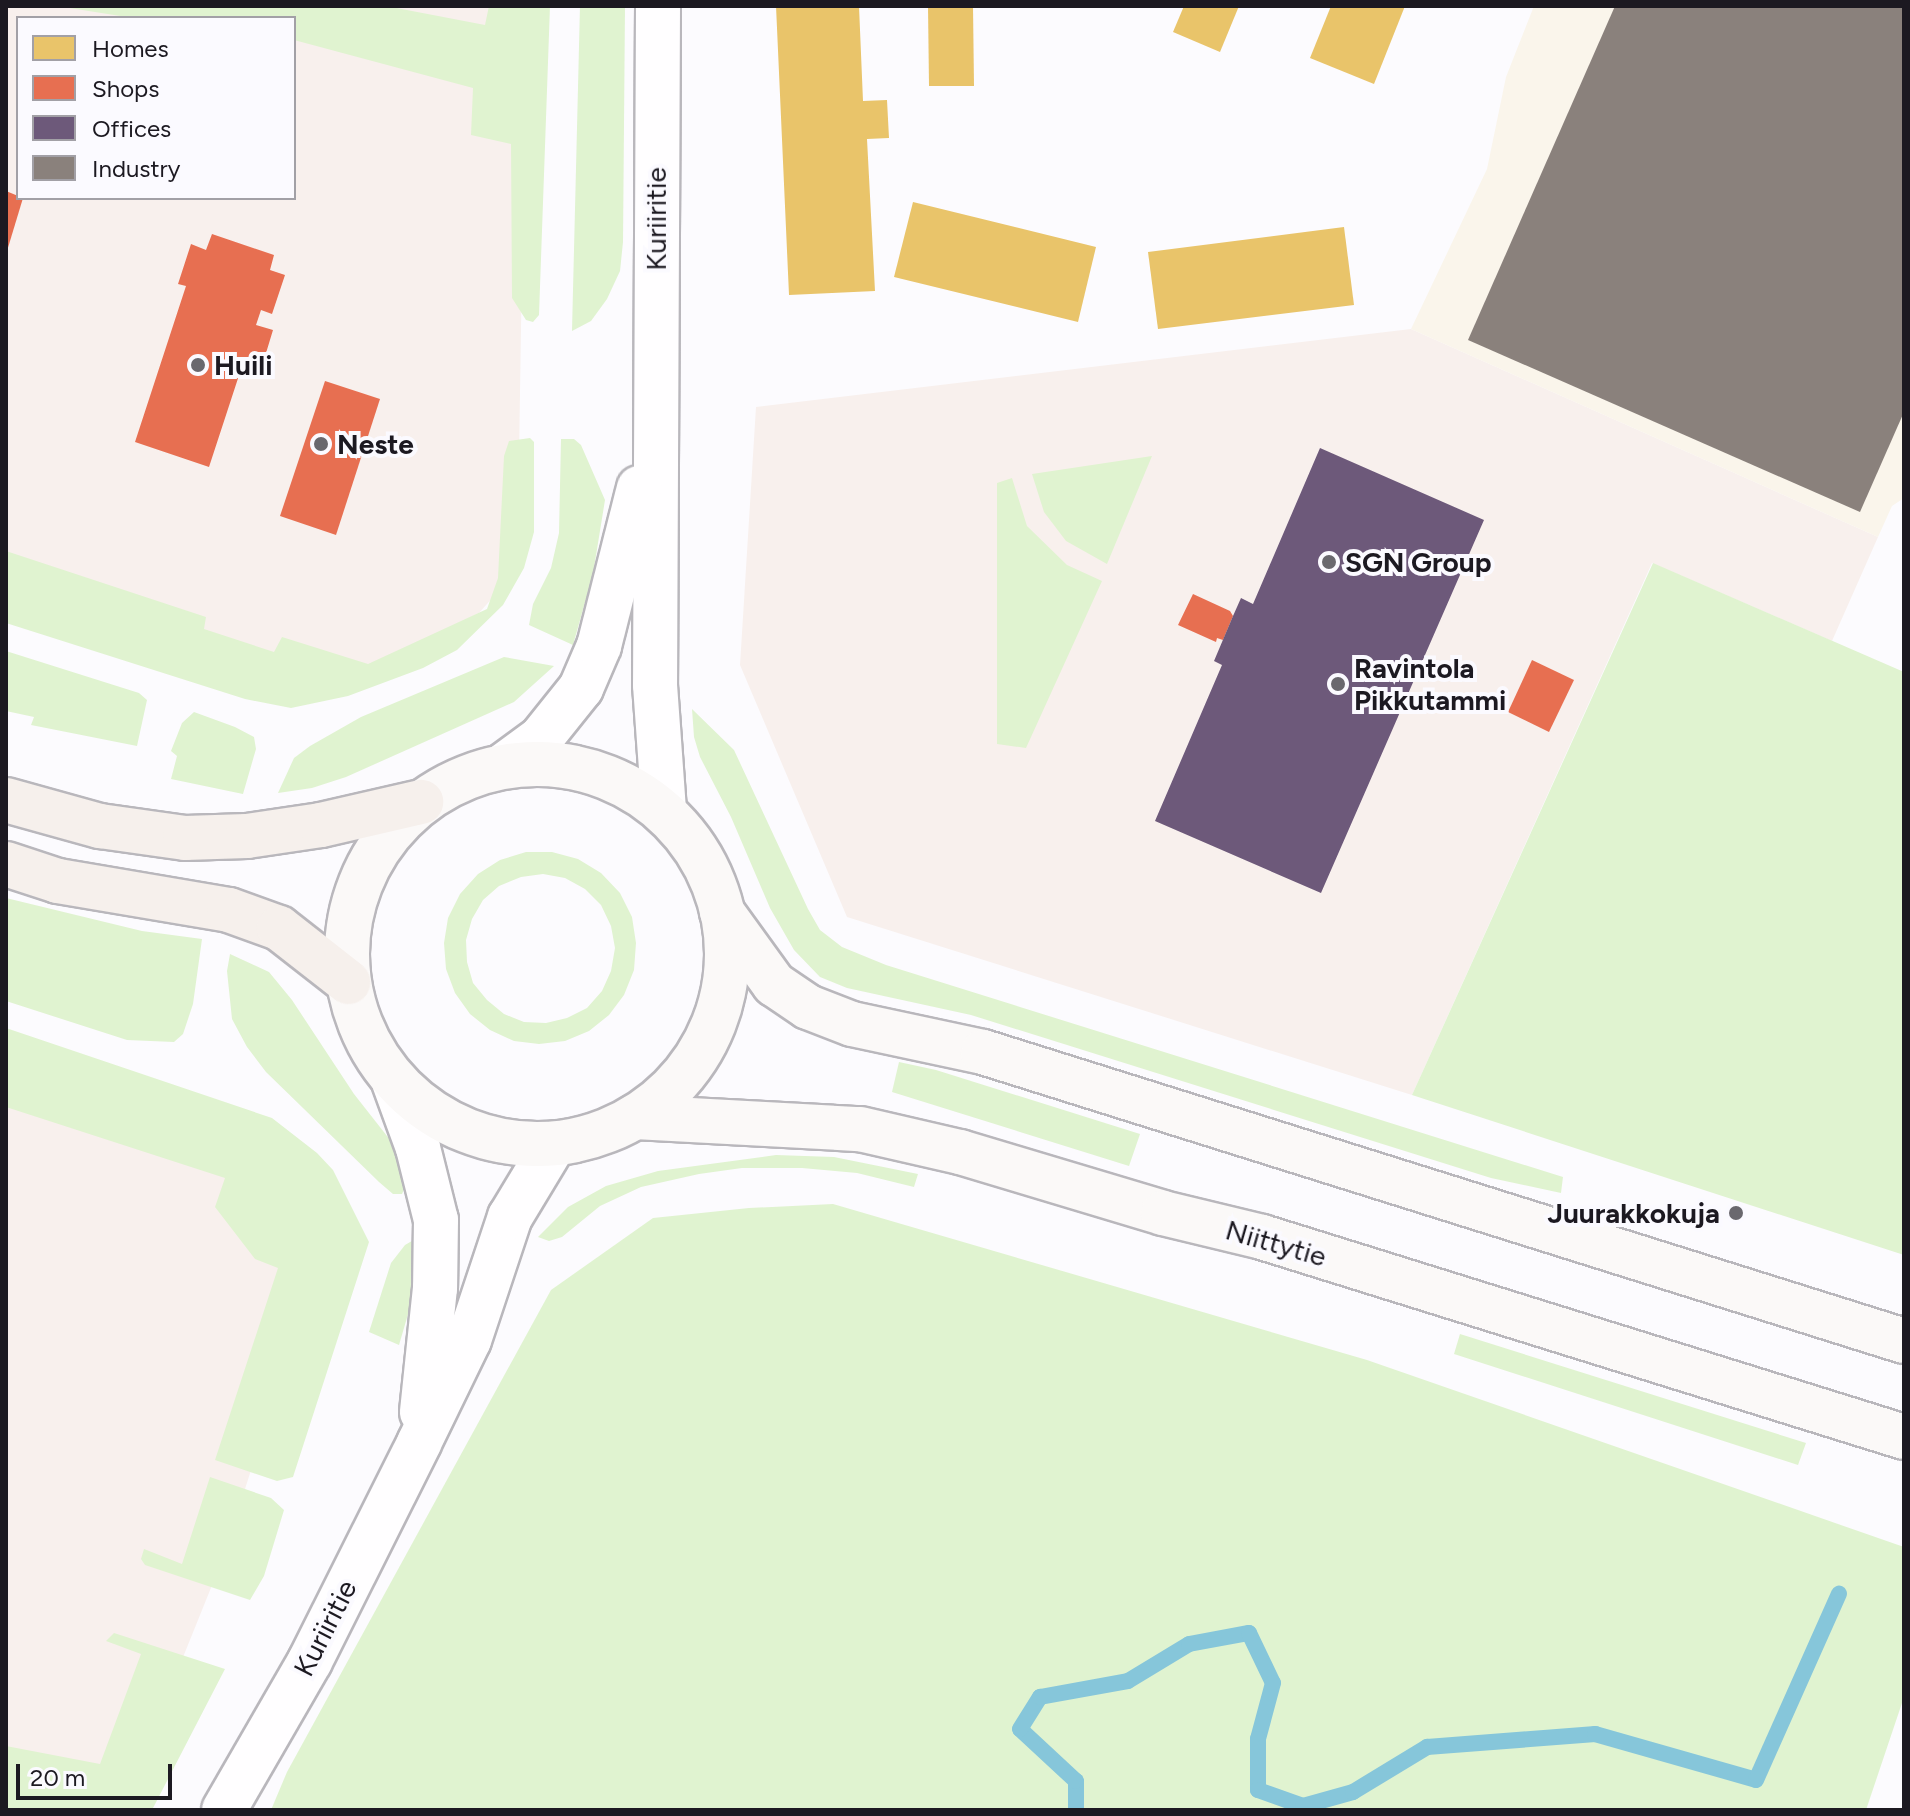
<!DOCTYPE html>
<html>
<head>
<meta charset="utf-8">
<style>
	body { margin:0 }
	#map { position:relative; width:1910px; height:1816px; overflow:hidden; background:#fcfbfe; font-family:Figtree,sans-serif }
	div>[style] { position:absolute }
	.commercial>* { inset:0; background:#f8f0ed }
	.industrial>* { inset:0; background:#faf5eb }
	.green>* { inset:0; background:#e0f3d0 }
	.homes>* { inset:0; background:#e9c46a }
	.shops>* { inset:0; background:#e76f51 }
	.offices>* { inset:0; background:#6d597a }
	.industry>* { inset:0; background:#8a817c }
	.stream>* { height:16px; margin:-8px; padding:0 8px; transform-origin:8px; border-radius:8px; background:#86c6da }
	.roads { filter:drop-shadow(2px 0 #b9b7bc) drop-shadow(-2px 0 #b9b7bc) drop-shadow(0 2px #b9b7bc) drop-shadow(0 -2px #b9b7bc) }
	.tertiary>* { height:44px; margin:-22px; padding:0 22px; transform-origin:22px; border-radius:22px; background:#fffeff }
	.secondary>* { height:44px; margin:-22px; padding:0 22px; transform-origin:22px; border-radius:22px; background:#fbf9f8 }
	.secondary>.ring { margin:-22px; padding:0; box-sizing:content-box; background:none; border:44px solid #fbf9f8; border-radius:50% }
	.trunk>* { height:44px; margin:-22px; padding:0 22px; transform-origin:22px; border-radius:22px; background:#f6f0ec }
	.dots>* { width:22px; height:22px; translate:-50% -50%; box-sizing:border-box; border:4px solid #fbfaff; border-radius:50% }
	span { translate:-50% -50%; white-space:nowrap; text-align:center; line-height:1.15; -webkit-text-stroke:8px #fbfaff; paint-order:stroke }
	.street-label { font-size:28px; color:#1c1921 }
	.poi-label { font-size:28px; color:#1c1921; font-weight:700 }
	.left { translate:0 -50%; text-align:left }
	.right { translate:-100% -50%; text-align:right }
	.frame { position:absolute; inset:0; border:8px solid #1c1921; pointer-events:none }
	.legend { position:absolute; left:16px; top:16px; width:280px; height:184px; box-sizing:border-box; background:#fbfaff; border:2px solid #a2a0a6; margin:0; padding:10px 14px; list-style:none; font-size:24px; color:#1c1921 }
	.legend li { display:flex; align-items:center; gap:16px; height:40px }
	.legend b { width:40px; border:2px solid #a2a0a6 }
	.scale { position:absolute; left:16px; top:1764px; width:156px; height:36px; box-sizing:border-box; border:4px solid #1c1921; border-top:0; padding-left:10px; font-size:24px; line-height:28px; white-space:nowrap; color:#1c1921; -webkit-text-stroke:6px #fbfaff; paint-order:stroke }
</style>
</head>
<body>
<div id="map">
	<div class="commercial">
		<div style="clip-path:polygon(evenodd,6px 6px,526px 6px,518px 523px,502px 587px,479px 613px,335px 687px,6px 580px,6px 6px,18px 18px,294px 18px,294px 198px,18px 198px,18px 18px)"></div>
		<div style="clip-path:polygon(1411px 329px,1878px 537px,1832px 641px,1652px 563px,1412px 1095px,847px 917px,740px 665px,756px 407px)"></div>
		<div style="clip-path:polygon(6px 1064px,249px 1144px,318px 1260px,223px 1558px,127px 1796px,6px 1780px)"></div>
	</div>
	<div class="industrial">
		<div style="clip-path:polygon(1534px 6px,1904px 6px,1904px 498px,1892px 506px,1878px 537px,1411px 329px,1487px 169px,1506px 77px)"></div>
	</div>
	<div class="green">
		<div style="clip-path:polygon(57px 6px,386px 6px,485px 25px,489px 6px,550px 6px,539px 315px,533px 322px,526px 320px,512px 298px,511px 144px,471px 135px,473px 88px,294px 40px,294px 18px,133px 18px)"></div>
		<div style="clip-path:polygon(580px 6px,625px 6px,623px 242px,620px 271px,607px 299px,591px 321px,572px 331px)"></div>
		<div style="clip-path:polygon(530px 438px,534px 442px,534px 532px,524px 568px,503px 605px,457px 650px,423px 668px,348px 696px,291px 708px,245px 699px,6px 623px,6px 551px,206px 617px,204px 629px,274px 652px,282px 637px,368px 664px,487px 609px,498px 578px,504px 456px,509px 441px)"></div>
		<div style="clip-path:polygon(561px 439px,574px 439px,581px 445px,605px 500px,593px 574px,573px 645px,529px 625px,533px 604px,551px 568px,559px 533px)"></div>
		<div style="clip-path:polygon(1152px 456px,1107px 564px,1066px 541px,1044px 512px,1032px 474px)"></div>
		<div style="clip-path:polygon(1012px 478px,1027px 526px,1067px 565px,1102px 581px,1026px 748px,997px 744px,997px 483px)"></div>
		<div style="clip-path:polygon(1653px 563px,1904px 672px,1904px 1255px,1412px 1095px)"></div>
		<div style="clip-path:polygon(6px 651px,139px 693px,147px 700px,137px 746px,31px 725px,34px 717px,6px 711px)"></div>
		<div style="clip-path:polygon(504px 657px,554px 666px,514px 702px,346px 777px,312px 788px,278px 793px,294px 758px,310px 746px,361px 717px)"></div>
		<div style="clip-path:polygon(692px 709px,734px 750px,808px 909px,820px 930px,842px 947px,886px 965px,1563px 1177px,1561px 1193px,1491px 1178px,971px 1015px,847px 988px,820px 977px,794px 950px,770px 908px,731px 817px,700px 757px,694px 737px)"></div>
		<div style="clip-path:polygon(194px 712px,235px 727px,254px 737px,256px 749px,243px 794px,171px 779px,177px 756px,171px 751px,182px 723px)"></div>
		<div style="clip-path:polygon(evenodd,526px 852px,552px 852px,578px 859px,601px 873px,620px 893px,632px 917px,636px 943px,634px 970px,624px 995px,609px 1015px,589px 1031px,565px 1041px,539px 1044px,514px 1041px,490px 1030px,470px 1014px,455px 993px,446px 969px,444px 943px,448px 918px,460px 894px,478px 874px,500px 860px,526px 852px,543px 874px,565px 878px,585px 889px,601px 905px,611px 926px,615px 948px,611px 971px,602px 991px,587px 1008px,567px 1018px,546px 1023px,524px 1022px,504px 1014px,487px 1000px,473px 983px,467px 962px,466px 940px,472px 919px,483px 900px,499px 886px,521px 877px,543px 874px)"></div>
		<div style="clip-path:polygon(6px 898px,142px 931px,202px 939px,193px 1004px,183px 1034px,174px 1042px,127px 1040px,6px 1001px)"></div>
		<div style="clip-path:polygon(230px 954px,269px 972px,292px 1000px,354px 1094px,398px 1150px,406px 1185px,402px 1194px,393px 1194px,379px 1182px,266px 1072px,247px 1047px,232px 1019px,227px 971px)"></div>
		<div style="clip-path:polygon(6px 1028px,272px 1118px,317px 1153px,333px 1170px,369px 1242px,293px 1477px,277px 1481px,215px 1460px,278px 1268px,255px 1259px,215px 1207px,225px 1178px,6px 1107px)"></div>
		<div style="clip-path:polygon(899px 1062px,936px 1070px,1140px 1134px,1129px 1166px,892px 1092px)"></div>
		<div style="clip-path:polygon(776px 1155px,834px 1157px,918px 1174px,914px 1187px,857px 1173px,802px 1168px,742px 1168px,699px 1174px,641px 1187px,600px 1206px,562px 1237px,549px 1241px,538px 1237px,568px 1207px,606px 1186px,658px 1171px)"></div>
		<div style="clip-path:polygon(833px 1204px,1367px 1360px,1904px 1547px,1904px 1697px,1866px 1810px,271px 1810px,287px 1772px,551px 1290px,653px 1218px,749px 1208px)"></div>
		<div style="clip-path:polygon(417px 1238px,411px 1304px,399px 1345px,369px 1332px,391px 1263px,405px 1245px)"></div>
		<div style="clip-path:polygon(1460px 1334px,1806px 1443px,1798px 1465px,1454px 1354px)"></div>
		<div style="clip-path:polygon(210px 1477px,271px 1498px,284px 1510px,264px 1576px,250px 1600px,145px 1565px,141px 1559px,144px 1549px,182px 1564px)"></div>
		<div style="clip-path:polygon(114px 1633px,225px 1669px,152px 1810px,6px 1810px,6px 1746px,100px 1764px,141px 1654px,106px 1641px)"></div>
	</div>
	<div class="homes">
		<div style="clip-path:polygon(776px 6px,859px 6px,863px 101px,887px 100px,889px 138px,867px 139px,875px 291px,789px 295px)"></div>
		<div style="clip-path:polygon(928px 6px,973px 6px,974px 86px,929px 86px)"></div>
		<div style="clip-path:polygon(1184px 6px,1239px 6px,1220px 52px,1173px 32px)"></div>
		<div style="clip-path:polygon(1331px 6px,1405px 6px,1374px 84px,1310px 58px)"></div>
		<div style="clip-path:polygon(913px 202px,1096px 247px,1078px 322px,894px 277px)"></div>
		<div style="clip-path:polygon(1344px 227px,1354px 305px,1158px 329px,1148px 252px)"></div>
	</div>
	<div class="shops">
		<div style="clip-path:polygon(6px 191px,23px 198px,7px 251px,6px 251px)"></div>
		<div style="clip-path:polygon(212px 234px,274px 255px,270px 270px,285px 275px,272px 314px,261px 310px,256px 325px,273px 330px,263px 363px,245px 357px,209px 467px,135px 442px,186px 286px,178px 284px,191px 244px,206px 250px)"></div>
		<div style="clip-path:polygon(325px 381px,380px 399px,336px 535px,280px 516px)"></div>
		<div style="clip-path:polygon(1193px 594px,1230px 611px,1233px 616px,1223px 640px,1217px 638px,1216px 642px,1178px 625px)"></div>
		<div style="clip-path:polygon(1532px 660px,1574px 680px,1549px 732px,1508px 712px)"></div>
	</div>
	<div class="offices">
		<div style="clip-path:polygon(1320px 448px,1484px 520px,1321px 893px,1155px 821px,1222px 665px,1214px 661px,1233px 616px,1241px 598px,1253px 604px)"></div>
	</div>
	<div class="industry">
		<div style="clip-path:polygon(1615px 6px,1904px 6px,1904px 412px,1860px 512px,1468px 340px)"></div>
	</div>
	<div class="stream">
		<div style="left:1076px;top:1810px;width:29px;rotate:-90deg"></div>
		<div style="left:1076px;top:1781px;width:76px;rotate:-137.1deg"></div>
		<div style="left:1020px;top:1729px;width:38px;rotate:-58deg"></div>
		<div style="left:1040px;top:1697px;width:89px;rotate:-10.3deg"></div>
		<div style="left:1128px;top:1681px;width:71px;rotate:-31.2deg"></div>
		<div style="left:1189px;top:1644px;width:61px;rotate:-10.4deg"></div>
		<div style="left:1249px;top:1633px;width:55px;rotate:64.4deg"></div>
		<div style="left:1273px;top:1683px;width:58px;rotate:105deg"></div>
		<div style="left:1258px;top:1739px;width:51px;rotate:90deg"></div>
		<div style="left:1258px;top:1790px;width:48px;rotate:19.6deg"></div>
		<div style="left:1303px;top:1806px;width:52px;rotate:-15.6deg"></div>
		<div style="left:1353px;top:1792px;width:87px;rotate:-31.3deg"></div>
		<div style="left:1427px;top:1747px;width:169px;rotate:-4.4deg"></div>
		<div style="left:1595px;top:1734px;width:167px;rotate:15.9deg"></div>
		<div style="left:1756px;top:1780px;width:204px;rotate:-66deg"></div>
	</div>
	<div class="roads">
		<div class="tertiary">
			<div style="left:658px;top:6px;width:679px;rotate:90.25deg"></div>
			<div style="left:655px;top:685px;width:127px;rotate:85.9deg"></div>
			<div style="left:503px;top:766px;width:47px;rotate:-36.4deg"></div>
			<div style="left:541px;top:738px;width:64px;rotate:-51.3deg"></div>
			<div style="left:581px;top:688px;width:46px;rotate:-66.8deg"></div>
			<div style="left:599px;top:646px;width:163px;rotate:-75.8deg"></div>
			<div style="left:394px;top:1082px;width:70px;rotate:70deg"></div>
			<div style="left:418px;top:1148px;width:74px;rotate:76deg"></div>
			<div style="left:436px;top:1220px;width:68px;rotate:90.8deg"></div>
			<div style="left:435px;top:1288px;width:125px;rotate:96deg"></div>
			<div style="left:224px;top:1810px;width:172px;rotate:-60deg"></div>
			<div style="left:310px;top:1661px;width:244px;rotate:-63.4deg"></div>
			<div style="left:419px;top:1443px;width:114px;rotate:-64.1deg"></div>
			<div style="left:469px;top:1340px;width:130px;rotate:-71.6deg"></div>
			<div style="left:510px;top:1217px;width:85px;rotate:-58.9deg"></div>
		</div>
		<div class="secondary">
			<div class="ring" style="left:347px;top:764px;width:336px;height:336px"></div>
			<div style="left:722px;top:912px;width:89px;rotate:54.2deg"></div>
			<div style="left:774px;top:984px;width:41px;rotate:34.1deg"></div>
			<div style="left:808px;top:1007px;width:47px;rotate:21.1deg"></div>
			<div style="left:852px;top:1024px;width:134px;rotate:12.1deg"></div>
			<div style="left:983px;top:1052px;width:965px;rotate:17.42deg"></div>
			<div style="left:635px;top:1117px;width:225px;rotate:3.1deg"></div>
			<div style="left:860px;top:1129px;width:103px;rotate:13deg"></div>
			<div style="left:960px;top:1152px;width:212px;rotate:16.7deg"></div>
			<div style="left:1163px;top:1213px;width:102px;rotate:13.6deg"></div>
			<div style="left:1262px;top:1237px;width:672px;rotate:17.3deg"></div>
		</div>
		<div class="trunk">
			<div style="left:6px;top:800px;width:98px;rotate:15.5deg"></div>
			<div style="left:100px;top:826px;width:86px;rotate:8deg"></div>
			<div style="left:185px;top:838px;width:62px;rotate:-1.8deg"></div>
			<div style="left:247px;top:836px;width:75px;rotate:-8.5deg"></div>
			<div style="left:321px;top:825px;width:103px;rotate:-13deg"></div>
			<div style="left:6px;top:864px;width:55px;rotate:18.1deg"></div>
			<div style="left:58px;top:881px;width:173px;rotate:9.6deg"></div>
			<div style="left:229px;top:910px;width:53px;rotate:19.8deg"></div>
			<div style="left:279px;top:928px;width:88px;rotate:38deg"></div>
		</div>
	</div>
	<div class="dots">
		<div style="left:198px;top:365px;background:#6a686e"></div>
		<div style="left:321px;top:444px;background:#6a686e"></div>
		<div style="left:1329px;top:562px;background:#6a686e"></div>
		<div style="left:1338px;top:684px;background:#6a686e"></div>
		<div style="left:1736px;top:1213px;background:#6a686e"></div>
	</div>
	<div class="street-label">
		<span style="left:656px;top:219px;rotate:-90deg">Kuriiritie</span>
		<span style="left:1276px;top:1243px;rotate:16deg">Niittytie</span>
		<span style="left:325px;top:1628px;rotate:-63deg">Kuriiritie</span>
	</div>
	<div class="poi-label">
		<span class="left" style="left:214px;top:365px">Huili</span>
		<span class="left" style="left:337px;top:444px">Neste</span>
		<span class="left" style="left:1345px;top:562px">SGN Group</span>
		<span class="left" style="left:1354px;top:684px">Ravintola<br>Pikkutammi</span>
		<span class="right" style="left:1720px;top:1213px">Juurakkokuja</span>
	</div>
	<div class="frame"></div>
	<ul class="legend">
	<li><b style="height:22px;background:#e9c46a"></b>Homes</li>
	<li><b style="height:22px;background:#e76f51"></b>Shops</li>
	<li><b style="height:22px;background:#6d597a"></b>Offices</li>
	<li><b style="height:22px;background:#8a817c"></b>Industry</li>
	</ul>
	<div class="scale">20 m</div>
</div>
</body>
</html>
